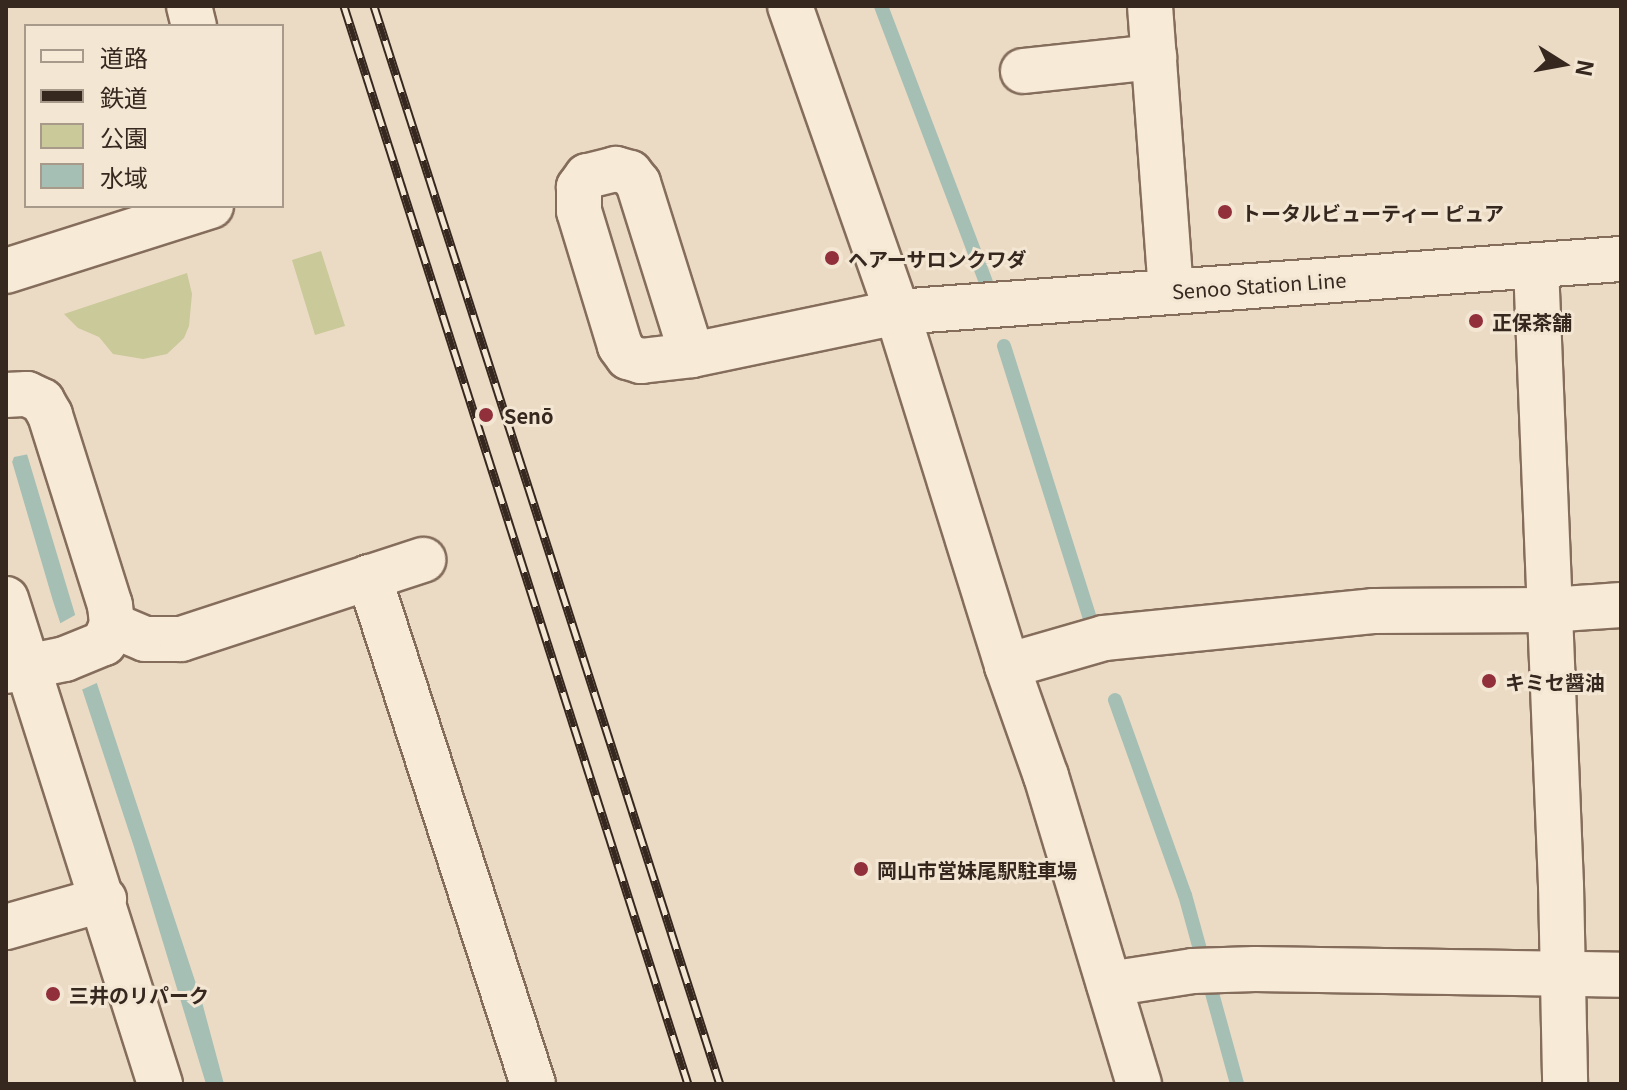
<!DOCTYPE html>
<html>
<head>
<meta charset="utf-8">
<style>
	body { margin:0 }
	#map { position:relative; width:1627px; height:1090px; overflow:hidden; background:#ebdbc4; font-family:Georgia,"Noto Sans JP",serif }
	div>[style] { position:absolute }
	.green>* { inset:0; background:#c9c999 }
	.water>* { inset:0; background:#a6bfb5 }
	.pier>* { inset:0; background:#ebdbc4 }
	.stream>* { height:14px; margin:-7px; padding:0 7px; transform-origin:7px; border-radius:7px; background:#a6bfb5 }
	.roads { filter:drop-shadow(2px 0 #856d5c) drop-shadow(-2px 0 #856d5c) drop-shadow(0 2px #856d5c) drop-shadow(0 -2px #856d5c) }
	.street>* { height:44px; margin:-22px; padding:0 22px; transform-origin:22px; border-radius:22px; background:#f7ead7 }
	.secondary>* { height:44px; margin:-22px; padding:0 22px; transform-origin:22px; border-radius:22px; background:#f7ead7 }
	.rail>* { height:9px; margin-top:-4.5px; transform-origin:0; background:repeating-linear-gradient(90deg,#f3e6d3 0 18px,#36271f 0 36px); box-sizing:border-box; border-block:2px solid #36271f }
	.dots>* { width:22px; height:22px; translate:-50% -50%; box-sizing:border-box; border:4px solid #f3e6d3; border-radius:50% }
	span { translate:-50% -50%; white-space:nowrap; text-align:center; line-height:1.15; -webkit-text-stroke:6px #f3e6d3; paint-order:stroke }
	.poi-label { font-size:20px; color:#36271f; font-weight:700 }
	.left { translate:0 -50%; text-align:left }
	.street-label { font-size:20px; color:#36271f }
	.frame { position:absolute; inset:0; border:8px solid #36271f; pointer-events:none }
	.legend { position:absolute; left:24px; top:24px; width:260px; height:184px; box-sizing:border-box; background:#f3e6d3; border:2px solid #a79a8b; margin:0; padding:10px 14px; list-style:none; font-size:24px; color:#36271f }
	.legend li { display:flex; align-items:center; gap:16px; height:40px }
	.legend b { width:40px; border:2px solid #a79a8b }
	.north { position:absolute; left:1523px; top:24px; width:80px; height:80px; -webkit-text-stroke:6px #f3e6d3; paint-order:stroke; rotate:101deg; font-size:22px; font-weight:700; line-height:32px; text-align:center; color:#36271f }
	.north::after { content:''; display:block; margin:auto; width:28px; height:36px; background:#36271f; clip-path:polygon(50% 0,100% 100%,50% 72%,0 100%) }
</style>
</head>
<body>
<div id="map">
	<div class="green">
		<div style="clip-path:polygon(321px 251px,345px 326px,315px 335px,292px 260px)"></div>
		<div style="clip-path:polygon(187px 273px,192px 294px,189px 326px,184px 338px,167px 354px,143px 359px,113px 354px,99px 337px,78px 328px,64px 314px)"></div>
	</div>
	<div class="water">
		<div style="clip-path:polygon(6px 384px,83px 641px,202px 1002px,224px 1084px,206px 1084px,134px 847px,53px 601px,6px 441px)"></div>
	</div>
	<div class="pier">
		<div style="clip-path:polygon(6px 380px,29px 454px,14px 457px,11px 465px,6px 450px)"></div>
		<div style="clip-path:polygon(77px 614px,101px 681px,79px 691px,59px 624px)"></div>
	</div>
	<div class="stream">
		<div style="left:881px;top:6px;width:295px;rotate:69.2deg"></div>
		<div style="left:1004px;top:346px;width:299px;rotate:72.5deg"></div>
		<div style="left:1115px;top:700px;width:207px;rotate:70.3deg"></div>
		<div style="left:1185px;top:895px;width:196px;rotate:74.6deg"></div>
	</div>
	<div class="roads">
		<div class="street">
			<div style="left:189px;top:6px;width:21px;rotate:76deg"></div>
			<div style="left:790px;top:6px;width:324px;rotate:70.7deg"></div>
			<div style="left:897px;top:312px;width:371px;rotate:72.7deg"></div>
			<div style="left:1007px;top:666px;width:117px;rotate:70.5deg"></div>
			<div style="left:1046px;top:776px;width:322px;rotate:73.2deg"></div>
			<div style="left:1150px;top:6px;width:286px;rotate:85.8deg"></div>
			<div style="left:1023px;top:71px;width:132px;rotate:-6.1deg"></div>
			<div style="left:1536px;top:266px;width:620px;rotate:87.69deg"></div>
			<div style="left:1561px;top:885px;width:199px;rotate:88.8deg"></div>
			<div style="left:6px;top:271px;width:215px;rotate:-17.6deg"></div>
			<div style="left:692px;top:355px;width:180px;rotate:-107.4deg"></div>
			<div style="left:638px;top:183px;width:13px;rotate:-129deg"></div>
			<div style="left:630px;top:173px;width:15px;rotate:-164deg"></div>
			<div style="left:616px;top:169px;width:30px;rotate:166deg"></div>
			<div style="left:587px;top:176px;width:14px;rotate:126deg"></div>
			<div style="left:579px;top:187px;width:24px;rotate:90deg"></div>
			<div style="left:579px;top:211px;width:141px;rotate:73.1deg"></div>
			<div style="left:620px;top:346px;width:14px;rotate:54deg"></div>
			<div style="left:628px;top:357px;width:14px;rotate:17deg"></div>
			<div style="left:641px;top:361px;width:51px;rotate:-6.7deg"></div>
			<div style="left:692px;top:355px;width:209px;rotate:-11.8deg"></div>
			<div style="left:6px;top:395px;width:21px;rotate:-3deg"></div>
			<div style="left:27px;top:394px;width:17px;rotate:25deg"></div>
			<div style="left:42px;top:401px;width:16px;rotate:60deg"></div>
			<div style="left:50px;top:415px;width:199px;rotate:72.5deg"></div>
			<div style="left:110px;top:605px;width:20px;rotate:84deg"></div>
			<div style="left:112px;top:625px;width:20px;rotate:114deg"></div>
			<div style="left:104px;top:643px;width:42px;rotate:157.7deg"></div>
			<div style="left:65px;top:659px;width:60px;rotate:168.5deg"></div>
			<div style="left:369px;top:577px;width:533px;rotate:72.08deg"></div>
			<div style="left:6px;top:599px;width:509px;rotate:72.38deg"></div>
			<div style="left:112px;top:625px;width:36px;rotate:23deg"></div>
			<div style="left:145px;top:639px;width:36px"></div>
			<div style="left:181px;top:639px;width:255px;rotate:-18.1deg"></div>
			<div style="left:1007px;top:666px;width:101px;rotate:-16.1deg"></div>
			<div style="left:1104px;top:638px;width:270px;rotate:-5.7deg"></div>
			<div style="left:1373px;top:611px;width:176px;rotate:-0.3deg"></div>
			<div style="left:1549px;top:610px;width:72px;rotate:-4deg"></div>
			<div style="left:6px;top:927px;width:102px;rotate:-15.9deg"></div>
			<div style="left:1109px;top:984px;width:85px;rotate:-8.8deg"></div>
			<div style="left:1193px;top:971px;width:62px;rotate:-1.8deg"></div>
			<div style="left:1255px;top:969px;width:366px;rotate:0.9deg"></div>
		</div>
		<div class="secondary">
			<div style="left:897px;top:312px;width:726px;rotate:-4.19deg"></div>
		</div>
	</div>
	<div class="rail">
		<div style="left:344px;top:6px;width:1132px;rotate:72.3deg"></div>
		<div style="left:374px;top:6px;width:1132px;rotate:72.21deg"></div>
	</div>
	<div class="dots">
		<div style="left:1225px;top:212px;background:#912f3b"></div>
		<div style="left:832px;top:258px;background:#912f3b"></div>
		<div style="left:1476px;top:321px;background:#912f3b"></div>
		<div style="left:486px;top:415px;background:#912f3b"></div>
		<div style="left:1489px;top:681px;background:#912f3b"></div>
		<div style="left:861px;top:869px;background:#912f3b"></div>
		<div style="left:53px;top:994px;background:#912f3b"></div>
	</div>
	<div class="poi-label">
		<span class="left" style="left:1241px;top:212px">トータルビューティー ピュア</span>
		<span class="left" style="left:848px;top:258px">ヘアーサロンクワダ</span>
		<span class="left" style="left:1492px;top:321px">正保茶舗</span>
		<span class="left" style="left:504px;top:415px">Senō</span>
		<span class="left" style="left:1505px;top:681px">キミセ醤油</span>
		<span class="left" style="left:877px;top:869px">岡山市営妹尾駅駐車場</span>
		<span class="left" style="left:69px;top:994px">三井のリパーク</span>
	</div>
	<div class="street-label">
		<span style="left:1259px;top:285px;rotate:-4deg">Senoo Station Line</span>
	</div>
	<div class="frame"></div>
	<ul class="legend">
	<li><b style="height:10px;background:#f7ead7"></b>道路</li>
	<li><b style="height:10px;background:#36271f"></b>鉄道</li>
	<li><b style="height:22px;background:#c9c999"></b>公園</li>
	<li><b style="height:22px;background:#a6bfb5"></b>水域</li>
	</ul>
	<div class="north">N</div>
</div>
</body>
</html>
